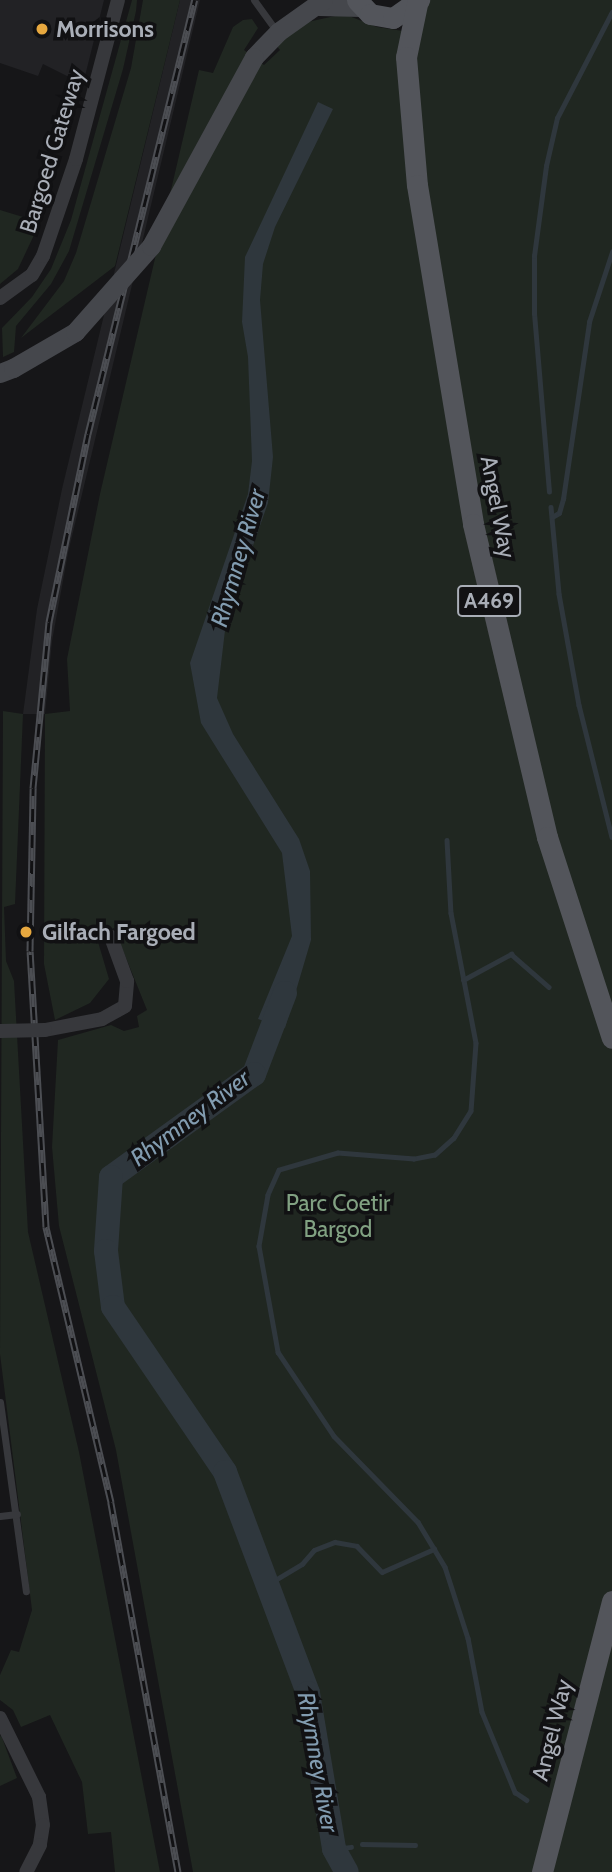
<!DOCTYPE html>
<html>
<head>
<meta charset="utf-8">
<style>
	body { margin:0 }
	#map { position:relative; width:612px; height:1872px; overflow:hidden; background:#161618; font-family:Cabin,sans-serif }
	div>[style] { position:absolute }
	.built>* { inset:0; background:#222225 }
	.green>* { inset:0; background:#202721 }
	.water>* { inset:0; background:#2f373d }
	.stream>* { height:4.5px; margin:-2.25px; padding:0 2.25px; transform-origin:2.25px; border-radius:2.25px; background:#2f373d }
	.river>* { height:24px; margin:-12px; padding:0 12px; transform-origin:12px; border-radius:12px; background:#2f373d }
	.lane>* { height:7px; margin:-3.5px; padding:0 3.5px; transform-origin:3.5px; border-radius:3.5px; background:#37383c }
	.street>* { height:14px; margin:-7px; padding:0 7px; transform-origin:7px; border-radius:7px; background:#37383c }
	.secondary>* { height:19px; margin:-9.5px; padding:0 9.5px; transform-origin:9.5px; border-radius:9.5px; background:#45474c }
	.primary>* { height:21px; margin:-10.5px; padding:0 10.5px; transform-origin:10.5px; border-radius:10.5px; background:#53555b }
	.rail>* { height:7px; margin-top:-3.5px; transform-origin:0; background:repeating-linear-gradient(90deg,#111113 0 13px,#4c4e53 0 26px); box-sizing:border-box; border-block:2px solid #4c4e53 }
	.street-bridge>* { height:14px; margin:-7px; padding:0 7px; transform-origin:7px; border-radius:7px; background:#37383c }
	.secondary-bridge>* { height:19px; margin:-9.5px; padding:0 9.5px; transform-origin:9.5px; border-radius:9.5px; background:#45474c }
	.dots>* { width:19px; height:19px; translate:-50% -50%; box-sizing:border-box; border:4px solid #111113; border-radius:50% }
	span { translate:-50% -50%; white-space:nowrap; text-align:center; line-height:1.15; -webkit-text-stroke:7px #111113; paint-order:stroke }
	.shield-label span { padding:2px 5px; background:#111113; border:2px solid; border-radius:5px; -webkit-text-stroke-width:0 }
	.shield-label { font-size:21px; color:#a9aeb7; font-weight:700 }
	.poi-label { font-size:23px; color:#a9aeb7; font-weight:700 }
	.left { translate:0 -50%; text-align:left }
	.street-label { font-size:23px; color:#a9aeb7 }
	.park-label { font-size:23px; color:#81a182 }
	.water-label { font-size:24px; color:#829cb0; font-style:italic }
</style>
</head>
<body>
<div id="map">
	<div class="built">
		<div style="clip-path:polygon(0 0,104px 0,83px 84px,43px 64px,38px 76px,0 63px)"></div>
		<div style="clip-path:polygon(180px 0,200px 0,68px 553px,52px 641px,45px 714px,23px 714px,37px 609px,62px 489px)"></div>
	</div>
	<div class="green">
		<div style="clip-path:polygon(132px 0,137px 0,136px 11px,123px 69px,69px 251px,51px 284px,16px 326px,14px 352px,3px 357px,2px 328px,32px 297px,51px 269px,71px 220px)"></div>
		<div style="clip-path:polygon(143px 0,180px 0,115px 266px,21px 338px,64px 281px,76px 253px,131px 68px)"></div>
		<div style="clip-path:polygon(429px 0,612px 0,612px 1872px,193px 1872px,116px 1450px,59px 1226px,52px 1147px,58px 1040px,111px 1025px,124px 1031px,139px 1027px,137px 1016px,147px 1010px,114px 928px,96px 935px,109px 979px,90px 1003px,55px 1020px,44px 964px,45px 714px,70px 711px,67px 659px,100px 494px,199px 70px,213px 73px,233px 27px,243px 20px,252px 19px,258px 28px,244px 50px,264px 65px,280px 50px,275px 44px,303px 23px,344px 14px,377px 27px,403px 31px,426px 9px)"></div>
		<div style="clip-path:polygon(0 210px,33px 220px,34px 235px,18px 269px,0 284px)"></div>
		<div style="clip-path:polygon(3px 711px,23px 714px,15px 904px,4px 907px,6px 961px,14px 981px,28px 1232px,79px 1452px,160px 1872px,115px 1872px,111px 1832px,88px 1834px,82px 1782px,50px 1715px,21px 1727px,13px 1710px,0 1700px,0 1675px,11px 1650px,19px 1652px,32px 1610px,0 1354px)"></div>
		<div style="clip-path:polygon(1px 1735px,17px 1778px,0 1786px,0 1737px)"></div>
	</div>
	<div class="water">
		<div style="clip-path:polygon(318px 102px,333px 109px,275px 227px,263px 264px,260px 300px,273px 457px,268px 503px,226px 622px,217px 698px,233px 734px,299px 839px,310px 871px,311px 940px,285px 1028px,258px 1019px,292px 936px,282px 853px,201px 723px,190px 663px,248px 494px,252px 461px,248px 357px,242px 322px,245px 257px)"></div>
	</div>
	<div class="stream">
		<div style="left:549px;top:492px;width:179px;rotate:-94.8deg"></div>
		<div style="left:534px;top:314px;width:58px;rotate:-90deg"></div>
		<div style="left:534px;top:256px;width:91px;rotate:-82.4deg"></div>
		<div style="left:546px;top:166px;width:49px;rotate:-77.1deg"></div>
		<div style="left:557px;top:118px;width:119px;rotate:-62.6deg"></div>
		<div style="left:551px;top:507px;width:87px;rotate:84.7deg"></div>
		<div style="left:559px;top:594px;width:113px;rotate:79.8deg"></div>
		<div style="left:579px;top:705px;width:136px;rotate:76deg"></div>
		<div style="left:552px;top:517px;width:8px;rotate:-30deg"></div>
		<div style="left:559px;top:513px;width:15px;rotate:-74deg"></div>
		<div style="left:563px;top:499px;width:179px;rotate:-81.6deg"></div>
		<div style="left:589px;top:322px;width:74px;rotate:-71.8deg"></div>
		<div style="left:447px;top:840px;width:73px;rotate:86.9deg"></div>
		<div style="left:451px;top:913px;width:132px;rotate:79.1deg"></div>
		<div style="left:476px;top:1043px;width:68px;rotate:94.2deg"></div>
		<div style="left:471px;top:1111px;width:32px;rotate:122deg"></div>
		<div style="left:454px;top:1138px;width:25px;rotate:138deg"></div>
		<div style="left:435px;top:1155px;width:21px;rotate:169deg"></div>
		<div style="left:414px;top:1159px;width:76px;rotate:-175.5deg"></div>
		<div style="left:338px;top:1153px;width:61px;rotate:163.9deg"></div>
		<div style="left:279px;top:1170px;width:27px;rotate:114deg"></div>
		<div style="left:268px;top:1195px;width:52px;rotate:100deg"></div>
		<div style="left:259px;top:1246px;width:108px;rotate:79.8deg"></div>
		<div style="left:278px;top:1352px;width:101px;rotate:56.3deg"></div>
		<div style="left:334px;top:1436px;width:120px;rotate:45.7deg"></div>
		<div style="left:418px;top:1522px;width:52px;rotate:59deg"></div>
		<div style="left:445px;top:1567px;width:75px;rotate:72.1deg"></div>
		<div style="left:468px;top:1638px;width:75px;rotate:79.3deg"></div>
		<div style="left:482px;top:1712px;width:87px;rotate:67.6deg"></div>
		<div style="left:515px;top:1792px;width:14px;rotate:34deg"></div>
		<div style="left:463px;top:980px;width:55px;rotate:-28.4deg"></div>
		<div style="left:511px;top:954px;width:50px;rotate:41deg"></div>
		<div style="left:267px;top:1585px;width:41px;rotate:-31deg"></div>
		<div style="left:302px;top:1564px;width:18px;rotate:-49deg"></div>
		<div style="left:314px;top:1550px;width:22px;rotate:-21deg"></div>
		<div style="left:335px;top:1542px;width:22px;rotate:10deg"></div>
		<div style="left:357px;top:1546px;width:36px;rotate:46deg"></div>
		<div style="left:382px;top:1572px;width:57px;rotate:-23.9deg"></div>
		<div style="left:362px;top:1844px;width:53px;rotate:1.1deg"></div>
		<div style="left:334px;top:1849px;width:17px;rotate:-7deg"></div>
	</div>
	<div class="river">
		<div style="left:285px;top:993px;width:87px;rotate:110.9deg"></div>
		<div style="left:254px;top:1074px;width:176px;rotate:144.2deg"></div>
		<div style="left:111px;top:1177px;width:74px;rotate:93.9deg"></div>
		<div style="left:106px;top:1251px;width:56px;rotate:82.9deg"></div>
		<div style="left:113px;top:1307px;width:199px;rotate:55.8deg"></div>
		<div style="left:225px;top:1472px;width:236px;rotate:69.4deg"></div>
		<div style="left:308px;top:1693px;width:158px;rotate:80.5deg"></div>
		<div style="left:334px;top:1849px;width:26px;rotate:61deg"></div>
	</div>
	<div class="lane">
		<div style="left:254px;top:0;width:37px;rotate:54deg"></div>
		<div style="left:0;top:1402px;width:191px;rotate:82.2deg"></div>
		<div style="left:0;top:1516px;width:17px;rotate:-7deg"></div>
	</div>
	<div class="street">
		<div style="left:0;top:298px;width:39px;rotate:-36deg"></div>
		<div style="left:32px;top:275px;width:22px;rotate:-60deg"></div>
		<div style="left:43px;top:256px;width:102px;rotate:-71.2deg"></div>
		<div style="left:76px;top:159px;width:164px;rotate:-75.2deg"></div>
		<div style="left:45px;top:1030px;width:58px;rotate:-10.9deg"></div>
		<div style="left:102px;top:1019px;width:26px;rotate:-29deg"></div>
		<div style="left:125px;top:1006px;width:25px;rotate:-85deg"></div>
		<div style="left:127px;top:981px;width:47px;rotate:-110deg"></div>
		<div style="left:0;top:1718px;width:88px;rotate:63.7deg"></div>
		<div style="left:39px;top:1797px;width:28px;rotate:82deg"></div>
		<div style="left:43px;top:1825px;width:20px;rotate:99deg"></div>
		<div style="left:40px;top:1845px;width:30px;rotate:117deg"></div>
	</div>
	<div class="secondary">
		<div style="left:319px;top:6px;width:42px;rotate:1.4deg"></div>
		<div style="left:254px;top:57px;width:35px;rotate:-46deg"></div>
		<div style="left:278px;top:32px;width:55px;rotate:-35.4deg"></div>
		<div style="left:0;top:373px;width:14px;rotate:-21deg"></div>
	</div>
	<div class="primary">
		<div style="left:357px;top:0;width:19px;rotate:47deg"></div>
		<div style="left:370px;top:14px;width:23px;rotate:10deg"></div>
		<div style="left:393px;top:18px;width:32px;rotate:-35deg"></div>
		<div style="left:417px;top:4px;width:54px;rotate:101.7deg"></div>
		<div style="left:406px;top:57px;width:128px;rotate:85.1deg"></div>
		<div style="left:417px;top:185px;width:344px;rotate:80.6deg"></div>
		<div style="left:473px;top:524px;width:322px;rotate:76.7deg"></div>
		<div style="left:547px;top:837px;width:211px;rotate:72.1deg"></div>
		<div style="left:542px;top:1872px;width:280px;rotate:-75.5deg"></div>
	</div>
	<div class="rail">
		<div style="left:178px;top:1872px;width:376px;rotate:-100.3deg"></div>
		<div style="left:111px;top:1502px;width:283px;rotate:-103.3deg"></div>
		<div style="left:46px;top:1227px;width:276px;rotate:-93.3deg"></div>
		<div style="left:30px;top:951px;width:163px;rotate:-88.9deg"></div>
		<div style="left:33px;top:788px;width:167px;rotate:-84.5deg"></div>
		<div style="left:49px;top:622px;width:192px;rotate:-78.3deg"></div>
		<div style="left:88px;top:434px;width:447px;rotate:-76.2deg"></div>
	</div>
	<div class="street-bridge">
		<div style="left:1px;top:1031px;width:44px;rotate:-1.3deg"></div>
	</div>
	<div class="secondary-bridge">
		<div style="left:13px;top:368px;width:72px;rotate:-30.1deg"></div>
		<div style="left:75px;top:332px;width:115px;rotate:-48.5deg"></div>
		<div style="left:151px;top:246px;width:215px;rotate:-61.4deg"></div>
	</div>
	<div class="dots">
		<div style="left:42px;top:29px;background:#e7a83f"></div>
		<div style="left:26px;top:932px;background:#e7a83f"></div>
	</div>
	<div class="shield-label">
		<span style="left:489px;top:601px">A469</span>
	</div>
	<div class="poi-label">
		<span class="left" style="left:56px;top:29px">Morrisons</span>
		<span class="left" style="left:42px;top:932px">Gilfach Fargoed</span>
	</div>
	<div class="street-label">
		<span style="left:52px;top:151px;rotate:-73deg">Bargoed Gateway</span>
		<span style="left:498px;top:507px;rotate:79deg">Angel Way</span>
		<span style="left:552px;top:1730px;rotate:-76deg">Angel Way</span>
	</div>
	<div class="park-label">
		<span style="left:338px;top:1216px">Parc Coetir<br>Bargod</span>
	</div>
	<div class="water-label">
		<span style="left:238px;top:558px;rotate:-74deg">Rhymney River</span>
		<span style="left:190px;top:1118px;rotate:-37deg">Rhymney River</span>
		<span style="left:318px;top:1762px;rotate:80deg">Rhymney River</span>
	</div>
</div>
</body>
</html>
